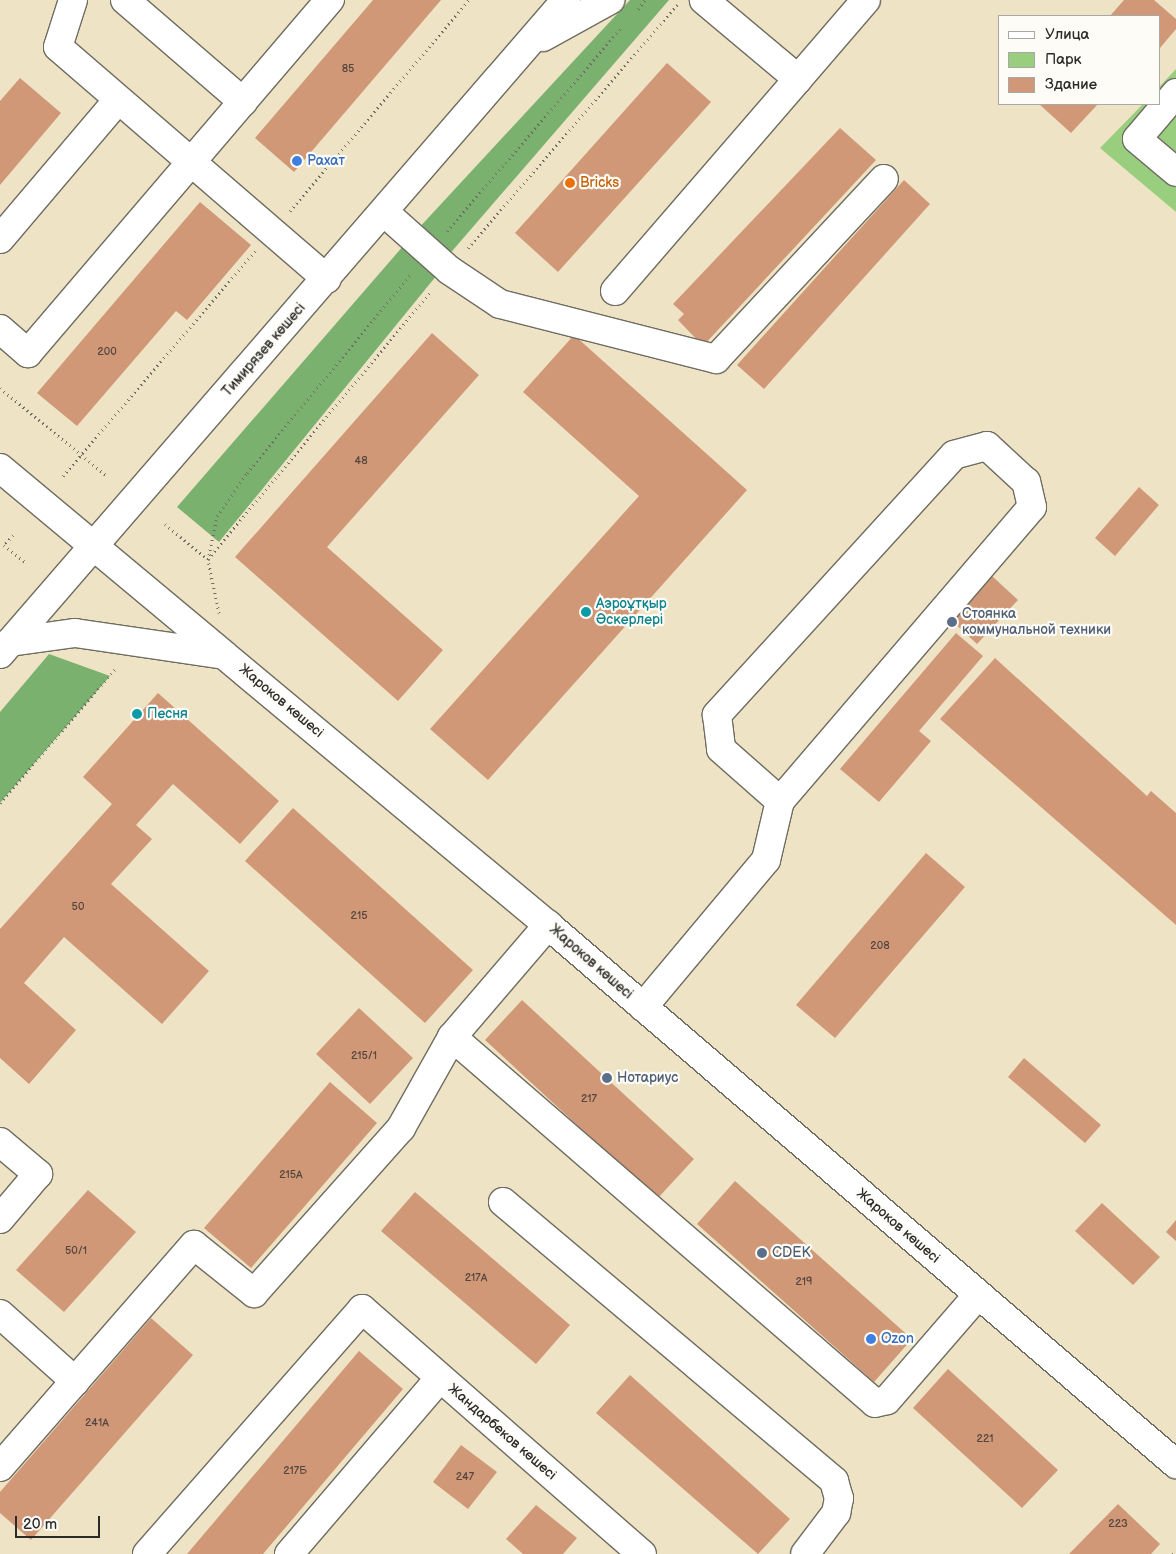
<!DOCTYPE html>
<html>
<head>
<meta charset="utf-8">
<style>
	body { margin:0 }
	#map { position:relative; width:1176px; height:1554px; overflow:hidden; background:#eee4c5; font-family:"Balsamiq Sans",sans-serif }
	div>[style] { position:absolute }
	.green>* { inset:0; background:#99ce7f }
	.forest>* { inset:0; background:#7ab16e }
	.building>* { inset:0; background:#d09877 }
	.path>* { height:3px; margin-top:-1.5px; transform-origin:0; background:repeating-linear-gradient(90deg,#6f6c61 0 1px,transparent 0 5px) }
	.roads { filter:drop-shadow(1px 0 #6f6c61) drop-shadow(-1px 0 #6f6c61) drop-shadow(0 1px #6f6c61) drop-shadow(0 -1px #6f6c61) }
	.minor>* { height:28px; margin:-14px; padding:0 14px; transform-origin:14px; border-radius:14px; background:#fff }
	.major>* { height:28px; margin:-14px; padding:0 14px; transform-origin:14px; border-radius:14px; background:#fff }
	.dots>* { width:14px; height:14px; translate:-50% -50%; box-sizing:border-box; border:2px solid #fdfcf7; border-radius:50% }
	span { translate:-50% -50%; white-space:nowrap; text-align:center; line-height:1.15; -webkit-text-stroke:4.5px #fdfcf7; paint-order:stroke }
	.number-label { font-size:11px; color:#54463e }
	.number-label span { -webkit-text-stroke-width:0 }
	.shop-label { font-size:14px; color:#366cbe }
	.left { translate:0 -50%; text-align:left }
	.food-label { font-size:14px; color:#c56008 }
	.street-label { font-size:14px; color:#2b2b2b }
	.culture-label { font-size:14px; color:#0d838f }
	.service-label { font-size:14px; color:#4e5e75 }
	.legend { position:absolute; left:998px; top:15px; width:162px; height:90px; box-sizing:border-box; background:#fdfcf7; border:1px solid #a9a8a5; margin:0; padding:6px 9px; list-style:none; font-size:15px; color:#2b2b2b }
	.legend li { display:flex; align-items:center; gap:10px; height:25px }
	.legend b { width:25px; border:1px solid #a9a8a5 }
	.scale { position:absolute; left:15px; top:1516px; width:85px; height:22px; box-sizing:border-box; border:2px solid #2b2b2b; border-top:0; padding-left:6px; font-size:15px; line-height:18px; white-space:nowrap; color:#2b2b2b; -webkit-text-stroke:4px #fdfcf7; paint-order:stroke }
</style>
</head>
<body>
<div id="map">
	<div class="green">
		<div style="clip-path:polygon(1176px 69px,1176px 212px,1100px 148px,1143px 104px,1160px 104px,1160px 86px)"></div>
	</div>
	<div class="forest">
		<div style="clip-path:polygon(630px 0,669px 0,447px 257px,417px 230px)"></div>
		<div style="clip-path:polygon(404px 245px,437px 275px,219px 542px,177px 507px)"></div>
		<div style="clip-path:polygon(49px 654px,110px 676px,0 803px,0 712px)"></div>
	</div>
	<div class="building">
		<div style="clip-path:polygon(373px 0,441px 0,294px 172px,255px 138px)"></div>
		<div style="clip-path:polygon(1124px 0,1154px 0,1176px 19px,1176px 29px,1160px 48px,1160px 16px,1110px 16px)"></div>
		<div style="clip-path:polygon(667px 63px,711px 102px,558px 272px,515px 233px)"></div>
		<div style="clip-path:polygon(20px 78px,61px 113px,0 185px,0 101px)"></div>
		<div style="clip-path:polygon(1039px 104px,1098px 104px,1071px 133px)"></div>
		<div style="clip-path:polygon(840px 128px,876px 160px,703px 346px,678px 320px,684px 314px,673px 304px)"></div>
		<div style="clip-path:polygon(904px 180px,930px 204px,764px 389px,737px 365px)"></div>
		<div style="clip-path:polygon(200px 202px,251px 245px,187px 320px,176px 311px,77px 426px,37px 393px)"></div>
		<div style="clip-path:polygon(432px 333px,479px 375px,327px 547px,443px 650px,398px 701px,235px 557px)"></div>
		<div style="clip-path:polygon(574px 335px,747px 490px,488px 780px,430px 729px,639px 496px,523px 392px)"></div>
		<div style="clip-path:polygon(1139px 487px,1159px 505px,1115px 556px,1095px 538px)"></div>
		<div style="clip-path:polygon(992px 576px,1018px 600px,977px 644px,951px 620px)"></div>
		<div style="clip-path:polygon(956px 633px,983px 656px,919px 731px,931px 741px,879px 802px,840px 769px)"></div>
		<div style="clip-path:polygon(995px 658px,1147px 796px,1151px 791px,1176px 813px,1176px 925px,940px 719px)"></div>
		<div style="clip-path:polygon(158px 693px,279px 801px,240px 844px,173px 784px,136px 825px,152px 839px,111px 884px,209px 971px,162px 1024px,64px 937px,24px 983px,76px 1030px,29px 1084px,0 1058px,0 929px,112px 804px,83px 777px)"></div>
		<div style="clip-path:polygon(293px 808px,473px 970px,425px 1023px,245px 861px)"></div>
		<div style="clip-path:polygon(926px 853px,965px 887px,835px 1038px,796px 1005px)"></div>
		<div style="clip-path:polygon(522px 1000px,694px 1159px,657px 1199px,485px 1040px)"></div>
		<div style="clip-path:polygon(359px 1008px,413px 1058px,370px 1104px,316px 1054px)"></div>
		<div style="clip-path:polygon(1024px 1058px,1101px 1125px,1085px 1143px,1008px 1077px)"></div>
		<div style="clip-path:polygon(330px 1082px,377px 1123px,251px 1268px,204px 1228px)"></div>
		<div style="clip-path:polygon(735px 1181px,912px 1339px,874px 1382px,697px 1224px)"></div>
		<div style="clip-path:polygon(88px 1190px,136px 1232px,64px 1312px,16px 1270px)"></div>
		<div style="clip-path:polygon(415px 1192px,570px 1325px,536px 1364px,381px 1231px)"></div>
		<div style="clip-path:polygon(1102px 1203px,1160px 1257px,1133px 1285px,1075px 1231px)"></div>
		<div style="clip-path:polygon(1176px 1220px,1176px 1241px,1166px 1232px)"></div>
		<div style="clip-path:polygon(151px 1318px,193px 1355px,31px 1540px,0 1513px,0 1492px)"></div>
		<div style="clip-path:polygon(359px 1351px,403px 1389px,263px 1554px,187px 1554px)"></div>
		<div style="clip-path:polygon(948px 1369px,1058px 1470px,1022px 1508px,913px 1408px)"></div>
		<div style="clip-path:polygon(630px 1375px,790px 1519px,758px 1554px,596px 1413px)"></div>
		<div style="clip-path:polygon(461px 1445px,497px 1472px,468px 1509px,433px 1482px)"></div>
		<div style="clip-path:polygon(1118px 1504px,1160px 1544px,1151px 1554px,1069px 1554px)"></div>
		<div style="clip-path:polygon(536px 1505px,577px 1538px,563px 1554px,523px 1554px,506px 1539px)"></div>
	</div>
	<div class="path">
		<div style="left:638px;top:9px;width:11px;rotate:-52deg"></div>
		<div style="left:290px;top:211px;width:277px;rotate:-49.7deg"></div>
		<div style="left:447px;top:231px;width:269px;rotate:-49.4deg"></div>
		<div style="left:468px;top:248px;width:321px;rotate:-49.3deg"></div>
		<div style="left:0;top:388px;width:139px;rotate:39.4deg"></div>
		<div style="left:63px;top:476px;width:296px;rotate:-49.5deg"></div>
		<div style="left:165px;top:524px;width:55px;rotate:39.8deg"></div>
		<div style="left:13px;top:535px;width:13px;rotate:132deg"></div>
		<div style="left:4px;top:545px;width:28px;rotate:39deg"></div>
		<div style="left:208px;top:559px;width:349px;rotate:-50.2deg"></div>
		<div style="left:219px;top:613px;width:54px;rotate:-101.7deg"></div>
		<div style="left:208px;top:560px;width:45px;rotate:-78.4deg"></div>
		<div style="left:217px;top:516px;width:52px;rotate:-55.1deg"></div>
		<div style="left:247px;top:473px;width:258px;rotate:-50.5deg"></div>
		<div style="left:0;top:803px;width:178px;rotate:-49.3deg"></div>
		<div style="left:1173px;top:1554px;width:5px;rotate:-53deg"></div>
	</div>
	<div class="roads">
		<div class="minor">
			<div style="left:73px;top:0;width:49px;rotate:107.7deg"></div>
			<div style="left:58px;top:47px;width:355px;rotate:40.8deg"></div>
			<div style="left:125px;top:0;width:156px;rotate:40.8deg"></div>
			<div style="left:543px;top:37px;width:77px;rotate:-28.9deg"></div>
			<div style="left:798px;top:79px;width:104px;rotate:-49.3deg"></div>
			<div style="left:1176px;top:93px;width:60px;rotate:130.3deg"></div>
			<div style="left:1137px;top:139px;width:51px;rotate:40.2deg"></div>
			<div style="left:384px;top:212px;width:87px;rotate:41.7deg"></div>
			<div style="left:449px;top:270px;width:61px;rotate:33.7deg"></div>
			<div style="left:500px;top:304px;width:223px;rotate:14.3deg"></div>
			<div style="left:716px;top:359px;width:246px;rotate:-47deg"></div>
			<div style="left:0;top:239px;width:182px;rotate:-49.7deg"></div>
			<div style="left:615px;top:291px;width:280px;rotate:-49.2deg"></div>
			<div style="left:798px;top:79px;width:123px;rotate:-140deg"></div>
			<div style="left:0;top:329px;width:37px;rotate:41deg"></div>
			<div style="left:28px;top:353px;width:465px;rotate:-49.5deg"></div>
			<div style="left:0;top:654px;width:865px;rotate:-49.13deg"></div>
			<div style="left:643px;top:1007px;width:192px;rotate:-50.1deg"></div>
			<div style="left:766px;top:860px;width:61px;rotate:-76.7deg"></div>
			<div style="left:780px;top:801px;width:387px;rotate:-49.4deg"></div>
			<div style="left:1032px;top:507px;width:26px;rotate:-103deg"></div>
			<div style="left:1026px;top:482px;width:53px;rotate:-137.3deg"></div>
			<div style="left:987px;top:446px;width:34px;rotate:165deg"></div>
			<div style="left:954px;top:455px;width:352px;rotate:132.4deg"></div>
			<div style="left:717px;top:715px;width:34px;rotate:83deg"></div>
			<div style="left:721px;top:749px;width:79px;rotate:41.4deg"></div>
			<div style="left:452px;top:1037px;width:559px;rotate:40.87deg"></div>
			<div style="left:875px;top:1403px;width:12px;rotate:-14deg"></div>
			<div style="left:887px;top:1400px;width:139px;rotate:-49.1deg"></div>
			<div style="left:0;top:1142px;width:50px;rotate:40.1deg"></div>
			<div style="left:38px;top:1174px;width:59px;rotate:130.2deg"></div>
			<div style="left:503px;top:1202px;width:433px;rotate:40.1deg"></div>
			<div style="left:834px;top:1481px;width:18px;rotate:74deg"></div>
			<div style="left:839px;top:1498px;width:15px;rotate:101deg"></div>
			<div style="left:836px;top:1513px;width:51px;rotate:127.1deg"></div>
			<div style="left:0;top:1314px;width:101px;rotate:41.8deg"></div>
			<div style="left:0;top:1467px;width:295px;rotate:-48.9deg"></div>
			<div style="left:194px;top:1245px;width:77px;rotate:38.7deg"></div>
			<div style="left:254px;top:1293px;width:221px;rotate:-48.3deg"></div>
			<div style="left:401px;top:1128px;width:104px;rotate:-60.7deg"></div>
			<div style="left:452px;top:1037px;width:148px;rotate:-49.4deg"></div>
			<div style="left:147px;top:1554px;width:326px;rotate:-48.7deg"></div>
			<div style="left:362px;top:1309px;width:372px;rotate:41.2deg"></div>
			<div style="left:289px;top:1554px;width:232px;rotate:-49.4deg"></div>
		</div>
		<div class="major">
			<div style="left:0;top:468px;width:714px;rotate:39.83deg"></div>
			<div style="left:548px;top:925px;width:828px;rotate:40.64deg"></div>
			<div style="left:10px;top:642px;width:66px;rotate:-7.9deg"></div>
			<div style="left:75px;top:633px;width:146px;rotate:8.3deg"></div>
		</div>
	</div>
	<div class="dots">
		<div style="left:297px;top:161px;background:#3f7fe0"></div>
		<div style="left:570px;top:183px;background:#e8710a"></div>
		<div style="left:586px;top:612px;background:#0f9aa8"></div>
		<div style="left:952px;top:622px;background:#5c6f8a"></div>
		<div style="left:137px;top:714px;background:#0f9aa8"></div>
		<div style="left:607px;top:1078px;background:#5c6f8a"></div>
		<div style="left:762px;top:1253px;background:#5c6f8a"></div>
		<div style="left:871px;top:1339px;background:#3f7fe0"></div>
	</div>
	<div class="number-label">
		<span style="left:348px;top:69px">85</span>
		<span style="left:107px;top:352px">200</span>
		<span style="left:361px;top:461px">48</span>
		<span style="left:78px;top:907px">50</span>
		<span style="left:359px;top:916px">215</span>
		<span style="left:880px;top:946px">208</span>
		<span style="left:364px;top:1056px">215/1</span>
		<span style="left:589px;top:1099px">217</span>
		<span style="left:291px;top:1175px">215А</span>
		<span style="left:76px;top:1251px">50/1</span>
		<span style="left:476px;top:1278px">217А</span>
		<span style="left:804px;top:1282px">219</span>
		<span style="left:97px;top:1423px">241А</span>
		<span style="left:985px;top:1439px">221</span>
		<span style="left:295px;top:1471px">217Б</span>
		<span style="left:465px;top:1477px">247</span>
		<span style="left:1118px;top:1524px">223</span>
	</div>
	<div class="shop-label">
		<span class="left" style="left:307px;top:161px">Рахат</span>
		<span class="left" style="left:881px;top:1339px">Ozon</span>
	</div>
	<div class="food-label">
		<span class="left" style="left:580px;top:183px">Bricks</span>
	</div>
	<div class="street-label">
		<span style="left:264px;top:350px;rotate:-49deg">Тимирязев көшесі</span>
		<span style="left:281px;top:701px;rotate:40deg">Жароков көшесі</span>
		<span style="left:591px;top:962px;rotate:41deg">Жароков көшесі</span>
		<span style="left:898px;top:1226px;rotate:41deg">Жароков көшесі</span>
		<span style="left:502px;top:1432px;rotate:41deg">Жандарбеков көшесі</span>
	</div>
	<div class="culture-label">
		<span class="left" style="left:596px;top:612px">Аэроұтқыр<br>Әскерлері</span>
		<span class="left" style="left:147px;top:714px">Песня</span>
	</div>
	<div class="service-label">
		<span class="left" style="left:962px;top:622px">Стоянка<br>коммунальной техники</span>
		<span class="left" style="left:617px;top:1078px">Нотариуc</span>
		<span class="left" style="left:772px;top:1253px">CDEK</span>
	</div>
	<ul class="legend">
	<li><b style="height:6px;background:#fff"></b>Улица</li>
	<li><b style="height:14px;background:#99ce7f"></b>Парк</li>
	<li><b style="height:14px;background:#d09877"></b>Здание</li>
	</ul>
	<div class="scale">20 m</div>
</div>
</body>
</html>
